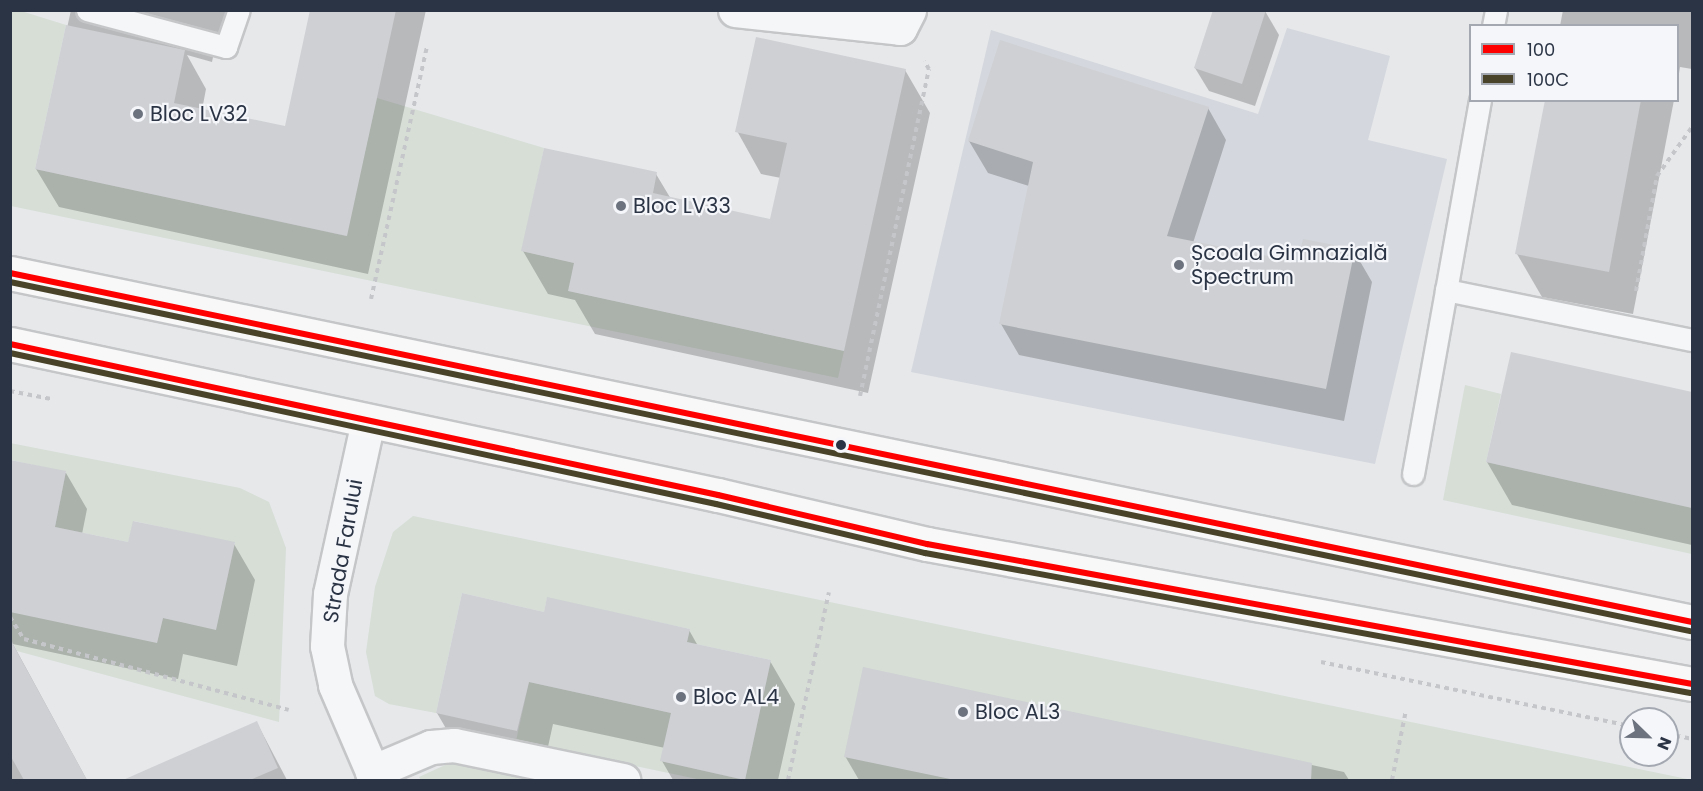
<!DOCTYPE html>
<html>
<head>
<meta charset="utf-8">
<style>
	body { margin:0 }
	#map { position:relative; width:1703px; height:791px; overflow:hidden; background:#e6e8ea; font-family:Poppins,sans-serif }
	div>[style] { position:absolute }
	.built>* { inset:0; background:#d4d7dd }
	.green>* { inset:0; background:#d6ded6 }
	.shadow>* { inset:0; background:#0003 }
	.building>* { inset:0; background:#ced0d3 }
	.path>* { height:4px; margin-top:-2px; transform-origin:0; background:repeating-linear-gradient(90deg,#c5c6ca 0 4.5px,transparent 0 9px) }
	.roads { filter:drop-shadow(2px 0 #c4c6c8) drop-shadow(-2px 0 #c4c6c8) drop-shadow(0 2px #c4c6c8) drop-shadow(0 -2px #c4c6c8) }
	.service>* { height:21px; margin:-10.5px; padding:0 10.5px; transform-origin:10.5px; border-radius:10.5px; background:#f5f6f7 }
	.minor>* { height:33px; margin:-16.5px; padding:0 16.5px; transform-origin:16.5px; border-radius:16.5px; background:#f5f6f7 }
	.tertiary>* { height:33px; margin:-16.5px; padding:0 16.5px; transform-origin:16.5px; border-radius:16.5px; background:#f5f6f7 }
	.primary>* { height:33px; margin:-16.5px; padding:0 16.5px; transform-origin:16.5px; border-radius:16.5px; background:#f8f8f8 }
	.bus-1>* { height:6px; margin:-3px; padding:0 3px; transform-origin:3px; border-radius:3px; background:#f00 }
	.bus-2>* { height:6px; margin:-3px; padding:0 3px; transform-origin:3px; border-radius:3px; background:#494429 }
	.dots>* { width:16px; height:16px; translate:-50% -50%; box-sizing:border-box; border:3px solid #f4f6f9; border-radius:50% }
	span { translate:-50% -50%; white-space:nowrap; text-align:center; line-height:1.15; -webkit-text-stroke:4.5px #f4f6f9; paint-order:stroke }
	.poi-label { font-size:21px; color:#2b3445 }
	.left { translate:0 -50%; text-align:left }
	.street-label { font-size:21px; color:#2b3445 }
	.frame { position:absolute; inset:0; border:12px solid #2b3445; pointer-events:none }
	.legend { position:absolute; left:1469px; top:24px; width:210px; height:78px; box-sizing:border-box; background:#f4f6f9; border:2px solid #a4a8b1; margin:0; padding:8px 10px; list-style:none; font-size:18px; color:#2b3445 }
	.legend li { display:flex; align-items:center; gap:12px; height:30px }
	.legend b { width:30px; border:2px solid #a4a8b1 }
	.north { position:absolute; left:1619px; top:707px; width:60px; height:60px; box-sizing:border-box; background:#f4f6f9; border:2px solid #a4a8b1; border-radius:50%; rotate:113deg; font-size:16px; font-weight:700; line-height:24px; text-align:center; color:#2b3445 }
	.north::after { content:''; display:block; margin:auto; width:21px; height:27px; background:#6c737f; clip-path:polygon(50% 0,100% 100%,50% 72%,0 100%) }
</style>
</head>
<body>
<div id="map">
	<div class="built">
		<div style="clip-path:polygon(1287px 28px,1390px 56px,1368px 140px,1447px 159px,1375px 464px,911px 372px,991px 30px,1258px 114px)"></div>
	</div>
	<div class="green">
		<div style="clip-path:polygon(11px 11px,21px 11px,66px 25px,35px 169px,346px 236px,377px 98px,544px 148px,522px 251px,574px 263px,569px 291px,844px 351px,838px 378px,11px 206px)"></div>
		<div style="clip-path:polygon(1465px 385px,1501px 394px,1486px 462px,1692px 508px,1692px 554px,1443px 500px)"></div>
		<div style="clip-path:polygon(10px 443px,240px 488px,269px 502px,286px 548px,279px 722px,17px 651px,11px 639px,11px 550px,157px 643px,163px 618px,216px 629px,235px 543px,134px 521px,128px 542px,55px 527px,66px 472px,11px 460px)"></div>
		<div style="clip-path:polygon(413px 516px,1692px 780px,745px 780px,771px 660px,687px 642px,690px 629px,547px 598px,544px 612px,462px 593px,436px 713px,389px 704px,375px 696px,366px 652px,375px 587px,393px 532px)"></div>
		<div style="clip-path:polygon(529px 682px,671px 713px,661px 761px,744px 780px,702px 780px,516px 741px)"></div>
		<div style="clip-path:polygon(454px 761px,547px 780px,421px 780px,419px 777px)"></div>
	</div>
	<div class="shadow">
		<div style="clip-path:polygon(71px 10px,233px 10px,223px 39px,217px 38px,212px 62px,187px 55px,206px 89px,202px 110px,286px 128px,312px 10px,426px 10px,368px 274px,59px 207px,36px 169px)"></div>
		<div style="clip-path:polygon(1563px 10px,1692px 10px,1692px 69px,1680px 67px,1678px 80px,1678px 26px,1560px 26px)"></div>
		<div style="clip-path:polygon(1265px 11px,1279px 35px,1255px 106px,1209px 91px,1195px 68px)"></div>
		<div style="clip-path:polygon(905px 70px,930px 113px,868px 393px,595px 334px,575px 300px,548px 294px,523px 251px,656px 174px,671px 199px,771px 221px,781px 178px,761px 174px,737px 131px)"></div>
		<div style="clip-path:polygon(1546px 100px,1674px 100px,1633px 314px,1542px 297px,1517px 254px)"></div>
		<div style="clip-path:polygon(1208px 108px,1226px 140px,1193px 243px,1300px 264px,1354px 251px,1372px 282px,1344px 421px,1019px 355px,1001px 324px,1029px 186px,988px 173px,969px 141px)"></div>
		<div style="clip-path:polygon(1512px 354px,1692px 393px,1692px 545px,1512px 505px,1487px 462px)"></div>
		<div style="clip-path:polygon(10px 461px,66px 473px,87px 509px,82px 534px,129px 544px,234px 544px,255px 580px,237px 666px,183px 654px,178px 679px,13px 644px,87px 780px,10px 780px)"></div>
		<div style="clip-path:polygon(545px 613px,689px 630px,698px 646px,770px 661px,795px 704px,778px 780px,673px 780px,662px 761px,665px 748px,553px 724px,542px 774px,462px 756px,437px 713px)"></div>
		<div style="clip-path:polygon(864px 668px,1344px 772px,1349px 780px,859px 780px,845px 756px)"></div>
		<div style="clip-path:polygon(257px 723px,287px 780px,127px 780px)"></div>
	</div>
	<div class="building">
		<div style="clip-path:polygon(310px 10px,396px 10px,347px 236px,35px 169px,66px 25px,185px 50px,174px 103px,285px 126px)"></div>
		<div style="clip-path:polygon(1213px 10px,1266px 10px,1242px 84px,1194px 68px)"></div>
		<div style="clip-path:polygon(756px 37px,906px 69px,844px 351px,568px 291px,574px 263px,521px 251px,544px 148px,657px 172px,653px 193px,770px 219px,787px 143px,735px 132px)"></div>
		<div style="clip-path:polygon(1000px 40px,1209px 107px,1167px 236px,1298px 262px,1303px 239px,1355px 249px,1326px 389px,999px 324px,1033px 162px,968px 141px)"></div>
		<div style="clip-path:polygon(1545px 100px,1641px 100px,1609px 272px,1515px 254px)"></div>
		<div style="clip-path:polygon(1511px 352px,1692px 392px,1692px 508px,1486px 462px)"></div>
		<div style="clip-path:polygon(10px 460px,66px 471px,55px 527px,128px 542px,133px 521px,235px 542px,216px 630px,163px 618px,157px 643px,10px 612px)"></div>
		<div style="clip-path:polygon(462px 593px,544px 612px,547px 597px,690px 629px,687px 642px,771px 660px,745px 780px,660px 761px,671px 713px,529px 682px,517px 731px,436px 713px)"></div>
		<div style="clip-path:polygon(10px 639px,87px 780px,24px 780px,10px 755px)"></div>
		<div style="clip-path:polygon(863px 667px,1312px 763px,1311px 780px,955px 780px,844px 757px)"></div>
		<div style="clip-path:polygon(257px 721px,278px 768px,250px 780px,123px 780px)"></div>
	</div>
	<div class="path">
		<div style="left:1636px;top:291px;width:117px;rotate:-79.7deg"></div>
		<div style="left:1657px;top:176px;width:60px;rotate:-54.5deg"></div>
		<div style="left:371px;top:299px;width:259px;rotate:-77.5deg"></div>
		<div style="left:10px;top:391px;width:42px;rotate:11deg"></div>
		<div style="left:860px;top:396px;width:334px;rotate:-78.1deg"></div>
		<div style="left:929px;top:69px;width:9px;rotate:-122deg"></div>
		<div style="left:10px;top:617px;width:26px;rotate:58deg"></div>
		<div style="left:24px;top:639px;width:274px;rotate:15deg"></div>
		<div style="left:1321px;top:662px;width:317px;rotate:11.7deg"></div>
		<div style="left:1667px;top:734px;width:25px;rotate:11deg"></div>
		<div style="left:788px;top:780px;width:192px;rotate:-77.7deg"></div>
		<div style="left:1392px;top:780px;width:71px;rotate:-78.7deg"></div>
	</div>
	<div class="roads">
		<div class="service">
			<div style="left:87px;top:10px;width:144px;rotate:14.9deg"></div>
			<div style="left:226px;top:47px;width:39px;rotate:-71deg"></div>
			<div style="left:1493px;top:26px;width:16px;rotate:-79deg"></div>
			<div style="left:1480px;top:100px;width:193px;rotate:100.1deg"></div>
			<div style="left:1446px;top:290px;width:251px;rotate:11.5deg"></div>
			<div style="left:1413px;top:474px;width:187px;rotate:-79.8deg"></div>
		</div>
		<div class="minor">
			<div style="left:735px;top:10px;width:166px;rotate:6.2deg"></div>
			<div style="left:900px;top:28px;width:20px;rotate:-63deg"></div>
			<div style="left:372px;top:772px;width:64px;rotate:-23deg"></div>
			<div style="left:431px;top:747px;width:23px;rotate:-5deg"></div>
			<div style="left:454px;top:745px;width:173px;rotate:11.7deg"></div>
		</div>
		<div class="tertiary">
			<div style="left:368px;top:421px;width:177px;rotate:102.4deg"></div>
			<div style="left:330px;top:594px;width:52px;rotate:93.3deg"></div>
			<div style="left:327px;top:646px;width:40px;rotate:78deg"></div>
			<div style="left:335px;top:685px;width:103px;rotate:66.7deg"></div>
		</div>
		<div class="primary">
			<div style="left:10px;top:273px;width:1718px;rotate:11.72deg"></div>
			<div style="left:10px;top:344px;width:724px;rotate:12.04deg"></div>
			<div style="left:718px;top:495px;width:215px;rotate:13.2deg"></div>
			<div style="left:927px;top:544px;width:778px;rotate:10.37deg"></div>
		</div>
	</div>
	<div class="bus-1">
		<div style="left:10px;top:273px;width:1718px;rotate:11.72deg"></div>
		<div style="left:10px;top:344px;width:724px;rotate:12.04deg"></div>
		<div style="left:718px;top:495px;width:215px;rotate:13.2deg"></div>
		<div style="left:927px;top:544px;width:778px;rotate:10.37deg"></div>
	</div>
	<div class="bus-2">
		<div style="left:10px;top:282px;width:1716px;rotate:11.74deg"></div>
		<div style="left:10px;top:353px;width:722px;rotate:12.07deg"></div>
		<div style="left:716px;top:504px;width:215px;rotate:13.2deg"></div>
		<div style="left:925px;top:553px;width:778px;rotate:10.37deg"></div>
	</div>
	<div class="dots">
		<div style="left:138px;top:114px;background:#6c737f"></div>
		<div style="left:621px;top:206px;background:#6c737f"></div>
		<div style="left:1179px;top:265px;background:#6c737f"></div>
		<div style="left:841px;top:445px;background:#2b3445"></div>
		<div style="left:681px;top:697px;background:#6c737f"></div>
		<div style="left:963px;top:712px;background:#6c737f"></div>
	</div>
	<div class="poi-label">
		<span class="left" style="left:150px;top:114px">Bloc LV32</span>
		<span class="left" style="left:633px;top:206px">Bloc LV33</span>
		<span class="left" style="left:1191px;top:265px">Școala Gimnazială<br>Spectrum</span>
		<span class="left" style="left:693px;top:697px">Bloc AL4</span>
		<span class="left" style="left:975px;top:712px">Bloc AL3</span>
	</div>
	<div class="street-label">
		<span style="left:343px;top:551px;rotate:-80deg">Strada Farului</span>
	</div>
	<div class="frame"></div>
	<ul class="legend">
	<li><b style="height:8px;background:#f00"></b>100</li>
	<li><b style="height:8px;background:#494429"></b>100C</li>
	</ul>
	<div class="north">N</div>
</div>
</body>
</html>
